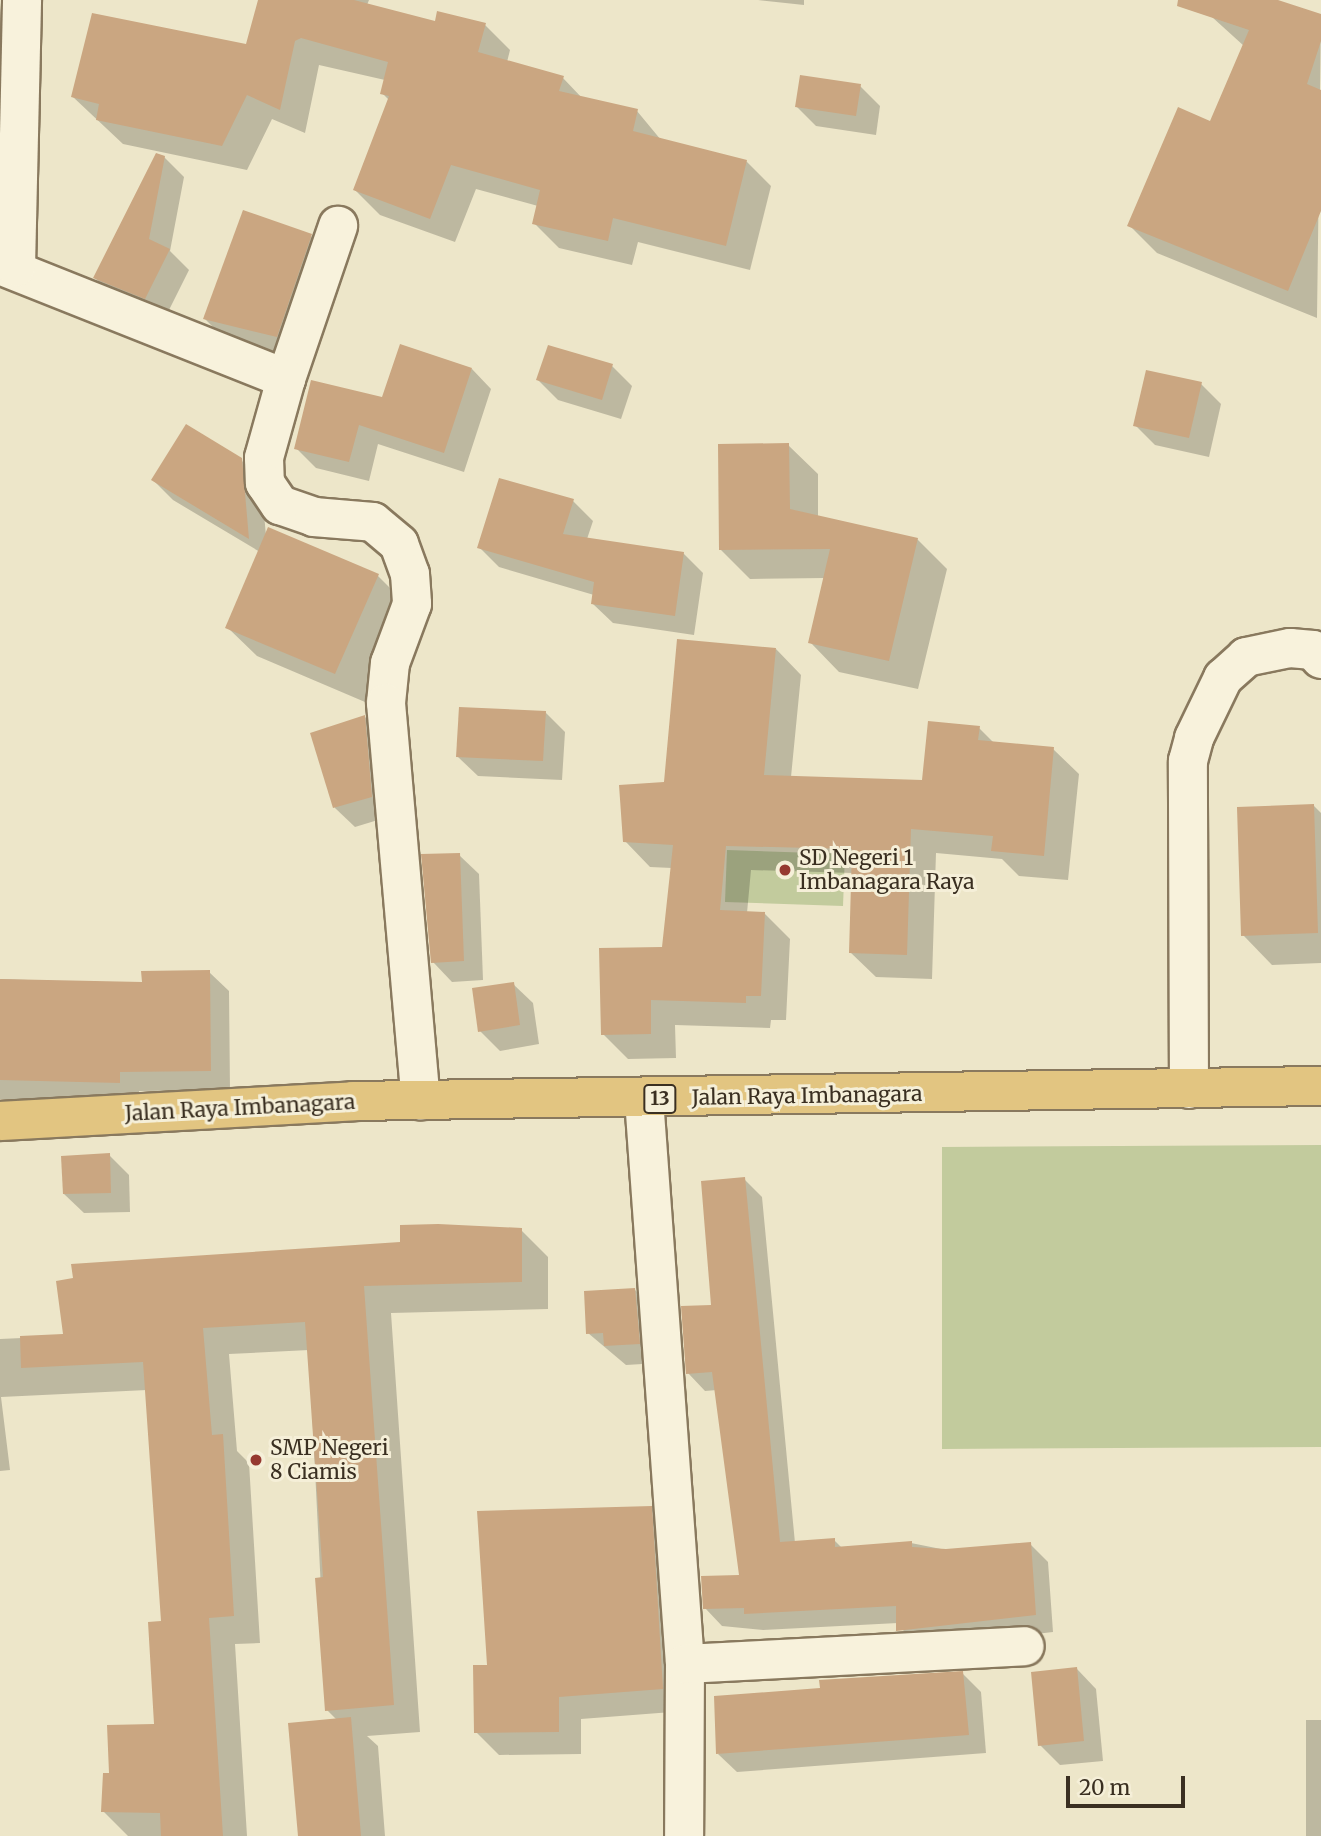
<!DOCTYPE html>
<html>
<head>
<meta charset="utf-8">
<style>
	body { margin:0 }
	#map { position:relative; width:1321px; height:1836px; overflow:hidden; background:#ede6c9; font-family:Merriweather,serif }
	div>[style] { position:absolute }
	.green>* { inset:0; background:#c2cb9d }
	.shadow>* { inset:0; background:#0003 }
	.building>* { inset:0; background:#caa681 }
	.roads { filter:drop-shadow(2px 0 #89795e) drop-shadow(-2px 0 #89795e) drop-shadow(0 2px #89795e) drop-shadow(0 -2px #89795e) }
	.minor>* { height:38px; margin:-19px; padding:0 19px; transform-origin:19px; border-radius:19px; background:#f8f2dc }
	.trunk>* { height:38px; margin:-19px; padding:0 19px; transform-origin:19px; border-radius:19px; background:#e2c581 }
	.dots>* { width:19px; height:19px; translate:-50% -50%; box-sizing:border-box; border:4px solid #f5efd8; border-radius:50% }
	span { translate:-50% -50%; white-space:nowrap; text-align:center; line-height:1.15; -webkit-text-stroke:6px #f5efd8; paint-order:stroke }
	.shield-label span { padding:2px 5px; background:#f5efd8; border:2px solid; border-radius:5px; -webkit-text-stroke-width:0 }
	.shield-label { font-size:19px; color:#3a2f21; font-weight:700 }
	.poi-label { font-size:21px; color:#3a2f21 }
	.left { translate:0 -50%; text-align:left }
	.street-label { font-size:21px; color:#3a2f21 }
	.scale { position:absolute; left:1066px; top:1776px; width:119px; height:32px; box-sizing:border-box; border:4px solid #3a2f21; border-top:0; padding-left:9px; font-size:21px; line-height:24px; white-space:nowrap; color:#3a2f21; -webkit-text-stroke:5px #f5efd8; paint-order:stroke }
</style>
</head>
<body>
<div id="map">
	<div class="green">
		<div style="clip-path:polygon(727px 850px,845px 854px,843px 906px,725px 902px)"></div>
		<div style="clip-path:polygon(1321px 1145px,1321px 1447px,942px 1449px,942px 1147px)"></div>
	</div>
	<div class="shadow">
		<div style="clip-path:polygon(260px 0,369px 0,367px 5px,436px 23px,485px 25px,510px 50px,507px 62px,563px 78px,583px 99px,637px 111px,661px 140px,746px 161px,771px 186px,750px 270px,638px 242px,632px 265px,559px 248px,534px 223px,538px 206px,476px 189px,455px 242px,380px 215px,355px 190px,389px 100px,382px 93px,385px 80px,319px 65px,305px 133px,272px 119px,247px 170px,123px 144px,73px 97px,247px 46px)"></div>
		<div style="clip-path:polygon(758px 0,804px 0,804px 5px)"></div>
		<div style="clip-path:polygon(1218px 0,1273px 0,1321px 16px,1317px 318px,1157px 253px,1129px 225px,1211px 123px,1244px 46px,1212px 17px)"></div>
		<div style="clip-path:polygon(860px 86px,880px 106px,876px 135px,816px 126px,797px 107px)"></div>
		<div style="clip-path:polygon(164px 157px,184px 177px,170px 251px,189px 270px,165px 318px,115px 298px,95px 278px)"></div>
		<div style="clip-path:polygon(311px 236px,340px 265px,306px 365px,234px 348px,205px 319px)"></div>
		<div style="clip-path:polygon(612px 366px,632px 386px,621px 419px,558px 400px,538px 380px)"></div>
		<div style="clip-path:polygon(472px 369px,491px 389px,464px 472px,378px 444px,369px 481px,316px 468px,296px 448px,383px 399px)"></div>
		<div style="clip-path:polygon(1201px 384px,1221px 404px,1209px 457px,1155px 445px,1135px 425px)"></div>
		<div style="clip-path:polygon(788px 445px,818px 474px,818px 517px,917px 539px,947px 569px,918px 689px,839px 672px,810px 642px,825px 578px,750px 579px,720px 549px)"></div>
		<div style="clip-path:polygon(241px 460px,261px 480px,266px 536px,378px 576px,407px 605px,365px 702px,257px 656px,227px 627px,260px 552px,173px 500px,153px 480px)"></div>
		<div style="clip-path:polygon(573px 501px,593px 521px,587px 539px,683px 553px,703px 573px,694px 635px,613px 623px,593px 604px,594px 595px,499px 567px,479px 547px)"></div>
		<div style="clip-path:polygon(776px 649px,801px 675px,791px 777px,923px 782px,979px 728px,995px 744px,1053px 749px,1079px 774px,1068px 880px,1019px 876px,1002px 859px,936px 853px,932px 979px,876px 977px,850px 952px,853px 873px,751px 870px,747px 913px,764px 913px,790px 939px,786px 1020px,771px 1020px,770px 1028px,675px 1025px,676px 1058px,628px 1059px,603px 1034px,664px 948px,672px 868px,650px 867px,625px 841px)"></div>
		<div style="clip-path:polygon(545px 712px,565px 732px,562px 780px,478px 776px,458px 757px)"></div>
		<div style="clip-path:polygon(365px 717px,384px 737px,391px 816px,355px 827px,335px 808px,312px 734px)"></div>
		<div style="clip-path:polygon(1313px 805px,1321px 813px,1321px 963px,1272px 965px,1243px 935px)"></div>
		<div style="clip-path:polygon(459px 855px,479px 874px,483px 980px,452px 982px,433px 962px)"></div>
		<div style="clip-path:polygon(209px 972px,229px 991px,230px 1090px,139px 1091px,139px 1103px,0 1099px,0 979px,143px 984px)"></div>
		<div style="clip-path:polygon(513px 984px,533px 1003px,539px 1044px,500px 1051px,480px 1031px)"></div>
		<div style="clip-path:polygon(109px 1155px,129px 1175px,130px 1212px,84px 1213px,64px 1194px)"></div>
		<div style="clip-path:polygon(744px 1179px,762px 1197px,795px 1543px,834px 1540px,842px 1548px,911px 1543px,946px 1550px,1030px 1544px,1048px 1562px,1053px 1632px,916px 1648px,898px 1623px,763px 1630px,722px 1626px,705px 1608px,741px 1576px,717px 1390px,705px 1391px,688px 1373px,713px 1306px)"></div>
		<div style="clip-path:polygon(521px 1230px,548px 1257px,548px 1309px,391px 1313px,420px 1732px,367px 1736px,378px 1746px,385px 1836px,300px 1836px,337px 1720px,327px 1710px,309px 1350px,229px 1354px,237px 1451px,249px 1463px,260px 1643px,235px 1644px,247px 1836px,128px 1836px,103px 1811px,156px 1726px,163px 1623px,147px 1390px,1px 1397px,10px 1470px,0 1471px,0 1339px,65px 1336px,402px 1243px)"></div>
		<div style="clip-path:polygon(635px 1290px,655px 1310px,659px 1363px,626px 1365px,588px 1333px)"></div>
		<div style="clip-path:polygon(651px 1508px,673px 1530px,685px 1711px,581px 1719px,581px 1754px,499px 1755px,476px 1732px,489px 1667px)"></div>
		<div style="clip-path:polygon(1077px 1669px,1096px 1689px,1103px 1761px,1060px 1765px,1040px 1745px)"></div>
		<div style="clip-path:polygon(962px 1673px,981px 1692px,986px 1753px,737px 1772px,718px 1754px,822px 1690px)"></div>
		<div style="clip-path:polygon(1306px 1720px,1321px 1720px,1321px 1836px,1306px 1836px)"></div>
	</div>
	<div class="building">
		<div style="clip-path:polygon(258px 0,354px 0,435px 21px,437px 11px,486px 23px,478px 52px,564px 76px,559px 91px,638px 109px,633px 131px,747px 160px,726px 246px,613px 218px,608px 241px,532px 224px,540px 190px,451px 165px,430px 219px,353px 190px,389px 96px,380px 94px,388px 62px,301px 38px,295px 41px,280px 110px,247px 95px,222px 146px,96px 120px,99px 104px,71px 97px,92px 13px,246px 44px)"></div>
		<div style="clip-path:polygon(1178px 0,1278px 0,1321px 14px,1321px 41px,1307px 84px,1321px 90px,1321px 211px,1288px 291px,1127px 226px,1178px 107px,1210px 121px,1249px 30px,1177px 6px)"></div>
		<div style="clip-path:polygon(800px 75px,861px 84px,856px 116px,795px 107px)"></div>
		<div style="clip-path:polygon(156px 153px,165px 156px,149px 239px,170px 249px,145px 299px,93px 278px)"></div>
		<div style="clip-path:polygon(243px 210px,312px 234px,277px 337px,203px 319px)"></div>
		<div style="clip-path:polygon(400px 344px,472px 368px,444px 453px,359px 425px,349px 462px,294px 449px,311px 380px,382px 397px)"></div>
		<div style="clip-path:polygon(548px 345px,613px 364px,602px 400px,536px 380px)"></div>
		<div style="clip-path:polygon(1146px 370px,1202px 382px,1189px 438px,1133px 426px)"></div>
		<div style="clip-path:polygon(186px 424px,242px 458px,249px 539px,151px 480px)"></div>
		<div style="clip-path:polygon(789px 443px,790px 509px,918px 538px,889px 661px,808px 643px,830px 549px,719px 550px,718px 444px)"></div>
		<div style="clip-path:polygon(499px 478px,574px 499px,563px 534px,684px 552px,675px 616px,591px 604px,594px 582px,477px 548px)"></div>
		<div style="clip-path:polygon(268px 527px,379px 574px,335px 674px,225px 628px)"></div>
		<div style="clip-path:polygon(677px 639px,776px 648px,764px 775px,922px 780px,928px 721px,980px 726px,978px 740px,1054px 747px,1044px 856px,991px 851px,993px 836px,911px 829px,907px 955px,849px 953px,852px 849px,726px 846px,720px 910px,765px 912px,761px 996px,746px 996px,746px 1003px,651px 1000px,651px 1034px,601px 1035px,599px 948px,662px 947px,673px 845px,623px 842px,619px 785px,664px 782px)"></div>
		<div style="clip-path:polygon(459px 707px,546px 711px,543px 761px,456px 757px)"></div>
		<div style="clip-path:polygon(365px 715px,372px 797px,333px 808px,310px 733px)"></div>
		<div style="clip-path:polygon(1314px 804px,1318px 933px,1241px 936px,1237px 807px)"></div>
		<div style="clip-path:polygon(460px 853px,464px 961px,431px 963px,421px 854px)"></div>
		<div style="clip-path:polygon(210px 970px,211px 1071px,120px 1072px,120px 1083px,0 1080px,0 979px,142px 982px,141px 971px)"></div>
		<div style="clip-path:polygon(514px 982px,520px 1025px,478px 1032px,472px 988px)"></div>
		<div style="clip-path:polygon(110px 1153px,111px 1193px,63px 1194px,61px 1156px)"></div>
		<div style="clip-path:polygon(745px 1177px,780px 1542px,835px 1538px,835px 1547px,912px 1541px,912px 1547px,946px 1549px,1031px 1542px,1036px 1615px,896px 1631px,896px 1606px,744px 1614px,744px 1608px,703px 1609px,701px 1576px,739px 1575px,712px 1372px,686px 1374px,681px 1306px,711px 1305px,701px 1181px)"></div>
		<div style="clip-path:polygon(438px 1224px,522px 1228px,522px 1282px,364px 1286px,394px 1705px,325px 1711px,315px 1578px,323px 1577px,305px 1322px,203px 1328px,212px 1435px,223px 1434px,234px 1616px,209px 1618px,223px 1836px,161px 1836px,160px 1813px,101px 1812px,103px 1773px,109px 1773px,107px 1725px,154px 1724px,148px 1622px,161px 1621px,143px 1362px,21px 1368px,20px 1336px,63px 1334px,56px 1281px,73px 1278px,71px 1264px,400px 1242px,400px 1225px)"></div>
		<div style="clip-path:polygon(635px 1288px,640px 1344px,604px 1346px,603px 1333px,586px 1334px,584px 1291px)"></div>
		<div style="clip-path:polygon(652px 1506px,663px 1689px,559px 1697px,559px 1732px,474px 1733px,473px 1665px,487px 1665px,477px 1511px)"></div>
		<div style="clip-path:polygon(1077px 1667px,1084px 1741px,1038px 1746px,1031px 1672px)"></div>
		<div style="clip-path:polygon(963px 1671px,969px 1735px,716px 1754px,714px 1696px,820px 1688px,819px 1680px)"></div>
		<div style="clip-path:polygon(351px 1717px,361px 1836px,298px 1836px,288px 1723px)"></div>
	</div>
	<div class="roads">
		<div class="minor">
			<div style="left:0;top:265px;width:308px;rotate:21.7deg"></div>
			<div style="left:286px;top:379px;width:162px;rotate:-71.2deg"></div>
			<div style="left:16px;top:267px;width:267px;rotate:-88.7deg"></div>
			<div style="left:286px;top:379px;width:82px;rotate:105.6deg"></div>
			<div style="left:264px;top:458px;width:25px;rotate:88deg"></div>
			<div style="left:265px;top:483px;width:27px;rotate:56deg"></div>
			<div style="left:280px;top:505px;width:36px;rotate:19deg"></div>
			<div style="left:314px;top:517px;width:59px;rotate:4.8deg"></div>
			<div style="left:373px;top:522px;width:34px;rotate:40deg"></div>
			<div style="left:399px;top:544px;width:32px;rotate:70deg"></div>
			<div style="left:410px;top:574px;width:30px;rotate:86deg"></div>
			<div style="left:412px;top:604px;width:63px;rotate:110.4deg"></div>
			<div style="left:390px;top:663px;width:40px;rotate:95.7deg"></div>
			<div style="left:386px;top:703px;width:399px;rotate:85deg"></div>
			<div style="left:1189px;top:1089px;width:328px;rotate:-90.2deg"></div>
			<div style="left:1188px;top:761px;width:24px;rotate:-75deg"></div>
			<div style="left:1194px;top:738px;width:67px;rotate:-64.2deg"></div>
			<div style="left:1223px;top:678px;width:31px;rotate:-42deg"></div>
			<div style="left:1246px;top:657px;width:45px;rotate:-11.6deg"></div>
			<div style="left:1290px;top:648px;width:23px;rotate:5deg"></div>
			<div style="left:1313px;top:650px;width:12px;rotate:48deg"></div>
			<div style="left:644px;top:1099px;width:566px;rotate:85.85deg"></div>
			<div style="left:685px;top:1664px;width:172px;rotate:90.3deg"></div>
			<div style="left:685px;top:1664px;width:340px;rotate:-3deg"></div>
		</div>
		<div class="trunk">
			<div style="left:0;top:1121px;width:354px;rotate:-3.2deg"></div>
			<div style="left:353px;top:1101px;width:968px;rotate:-0.89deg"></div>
		</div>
	</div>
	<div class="dots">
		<div style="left:785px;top:870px;background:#963930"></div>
		<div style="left:256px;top:1460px;background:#963930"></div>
	</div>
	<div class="shield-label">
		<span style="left:660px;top:1099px">13</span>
	</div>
	<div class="poi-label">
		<span class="left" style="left:799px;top:870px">SD Negeri 1<br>Imbanagara Raya</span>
		<span class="left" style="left:270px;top:1460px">SMP Negeri<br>8 Ciamis</span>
	</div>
	<div class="street-label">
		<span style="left:807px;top:1096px;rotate:-1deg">Jalan Raya Imbanagara</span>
		<span style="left:240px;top:1108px;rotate:-3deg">Jalan Raya Imbanagara</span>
	</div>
	<div class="scale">20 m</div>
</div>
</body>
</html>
